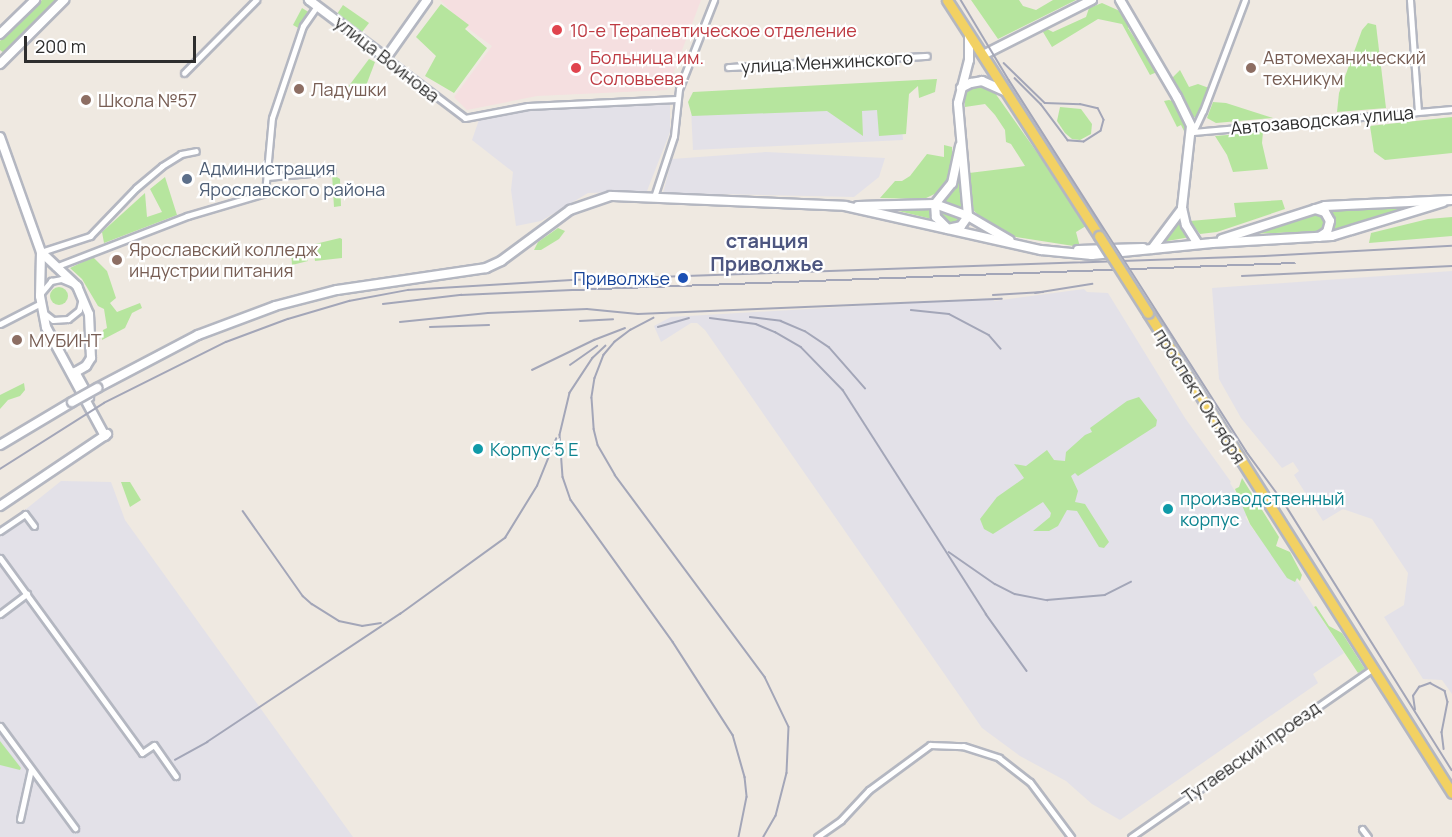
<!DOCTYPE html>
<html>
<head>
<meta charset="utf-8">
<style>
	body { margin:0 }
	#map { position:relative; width:1452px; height:837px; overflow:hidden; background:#efe9e1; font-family:Manrope,sans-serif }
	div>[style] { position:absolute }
	.industrial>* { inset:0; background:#e3e1e8 }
	.medical>* { inset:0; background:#f5dfe0 }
	.green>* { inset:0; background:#b6e59e }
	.round { border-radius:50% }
	.roads { filter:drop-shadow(2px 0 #b4b7c1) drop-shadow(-2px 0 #b4b7c1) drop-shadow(0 2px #b4b7c1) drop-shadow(0 -2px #b4b7c1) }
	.street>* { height:5px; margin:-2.5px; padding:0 2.5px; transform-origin:2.5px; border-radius:2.5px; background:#fff }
	.secondary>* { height:8px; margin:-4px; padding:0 4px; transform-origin:4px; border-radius:4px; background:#fff }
	.primary>* { height:9px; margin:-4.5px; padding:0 4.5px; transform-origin:4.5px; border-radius:4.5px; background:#f2d163 }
	.tram>* { height:1.5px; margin:-0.75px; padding:0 0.75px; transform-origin:0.75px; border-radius:0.75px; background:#a3a6b8 }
	.rail>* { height:1.5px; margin:-0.75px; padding:0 0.75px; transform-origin:0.75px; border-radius:0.75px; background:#a3a6b8 }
	.bridges { filter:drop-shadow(2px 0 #b4b7c1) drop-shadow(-2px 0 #b4b7c1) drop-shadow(0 2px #b4b7c1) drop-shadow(0 -2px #b4b7c1) }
	.secondary-bridge>* { height:8px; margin:-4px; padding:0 4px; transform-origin:4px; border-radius:4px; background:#fff }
	.primary-bridge>* { height:9px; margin:-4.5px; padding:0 4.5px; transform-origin:4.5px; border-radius:4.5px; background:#f2d163 }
	.dots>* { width:16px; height:16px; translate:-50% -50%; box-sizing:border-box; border:3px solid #fff; border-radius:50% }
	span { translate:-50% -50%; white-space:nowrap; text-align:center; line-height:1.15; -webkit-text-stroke:4.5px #fff; paint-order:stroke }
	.health-label { font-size:18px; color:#be3a42 }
	.left { translate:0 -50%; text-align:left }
	.education-label { font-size:18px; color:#785e54 }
	.street-label { font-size:18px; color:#2e2e2e }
	.service-label { font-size:18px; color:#4e5e75 }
	.transit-label { font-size:18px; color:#164399 }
	.right { translate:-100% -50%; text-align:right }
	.culture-label { font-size:18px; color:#0d838f }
	.neighbourhood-label { font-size:20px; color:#4d5680; font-weight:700 }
	.scale { position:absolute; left:24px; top:36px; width:172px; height:27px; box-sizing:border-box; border:3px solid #2e2e2e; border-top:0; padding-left:8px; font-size:18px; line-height:21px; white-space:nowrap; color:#2e2e2e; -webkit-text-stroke:4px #fff; paint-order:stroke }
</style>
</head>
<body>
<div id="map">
	<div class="industrial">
		<div style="clip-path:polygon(900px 99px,903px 140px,693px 150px,691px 109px)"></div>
		<div style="clip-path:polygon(670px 103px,670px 132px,647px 191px,588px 193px,541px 221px,516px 226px,511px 190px,513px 172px,472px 140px,480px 117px,528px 108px)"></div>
		<div style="clip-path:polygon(766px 152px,885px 158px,879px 177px,854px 197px,663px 193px,672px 159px)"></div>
		<div style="clip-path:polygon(1452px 271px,1452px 694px,1442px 680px,1423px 679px,1384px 617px,1404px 605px,1408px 573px,1372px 519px,1343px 509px,1323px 521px,1294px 475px,1299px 471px,1293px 462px,1282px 468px,1241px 418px,1219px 379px,1212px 288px)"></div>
		<div style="clip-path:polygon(1084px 289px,1087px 292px,1108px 293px,1185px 418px,1231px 482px,1230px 483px,1249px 514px,1245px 517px,1255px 532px,1259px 530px,1293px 575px,1344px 653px,1313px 674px,1318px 683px,1120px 820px,1092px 804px,1066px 781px,1020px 756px,982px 728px,705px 330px,697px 323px,691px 323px,661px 342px,654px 326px,671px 317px,993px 298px,994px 301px)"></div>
		<div style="clip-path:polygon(61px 481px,111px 482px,125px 520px,353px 837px,0 837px,0 530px)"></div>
	</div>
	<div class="medical">
		<div style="clip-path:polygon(440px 0,701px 0,667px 90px,537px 96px,467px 110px,454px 97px,492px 46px,470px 30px)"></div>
	</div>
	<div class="green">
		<div style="clip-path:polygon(42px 0,57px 0,4px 53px,0 50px,0 41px)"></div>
		<div style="clip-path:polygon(971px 0,1019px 0,1023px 6px,1036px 10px,1053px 0,1076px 0,998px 39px)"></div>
		<div style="clip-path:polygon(1102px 3px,1122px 12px,1131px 24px,1128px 28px,1157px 72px,1150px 75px,1122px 24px,1098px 19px,1052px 47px,1043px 32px,1047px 29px,1053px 32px,1086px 17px,1089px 8px)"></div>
		<div style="clip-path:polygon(441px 4px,469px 25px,465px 29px,487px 48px,454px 93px,425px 76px,436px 56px,416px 37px)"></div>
		<div style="clip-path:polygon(343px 5px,369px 23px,362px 32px,337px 14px)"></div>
		<div style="clip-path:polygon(302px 8px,310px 13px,300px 29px,293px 25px)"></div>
		<div style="clip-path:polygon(1368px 23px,1376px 25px,1386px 108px,1337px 112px,1339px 93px,1362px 30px)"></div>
		<div style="clip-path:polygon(369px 59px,375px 62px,361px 99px,348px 87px)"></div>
		<div style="clip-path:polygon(1180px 70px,1189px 87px,1198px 84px,1209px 88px,1196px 118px,1192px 116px,1171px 79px)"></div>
		<div style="clip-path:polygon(937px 79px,935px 92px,919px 98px,918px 86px,909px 94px,906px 134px,879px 136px,877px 110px,862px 111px,863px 136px,827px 111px,692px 116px,688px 102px,693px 92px)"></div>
		<div style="clip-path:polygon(974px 86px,988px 88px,995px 93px,1046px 165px,1086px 226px,1076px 232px,1080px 247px,1010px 236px,993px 228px,974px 211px,967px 176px,969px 173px,1025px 166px,1011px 144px,1006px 142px,1005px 130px,995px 115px,985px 104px,965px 107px,964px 94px)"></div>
		<div style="clip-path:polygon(1169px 100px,1176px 102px,1187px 123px,1184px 131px,1181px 125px,1177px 127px,1164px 101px)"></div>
		<div style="clip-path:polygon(1213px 102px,1226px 103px,1273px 118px,1216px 123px,1207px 118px)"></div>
		<div style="clip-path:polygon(1060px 107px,1081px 109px,1092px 124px,1091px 134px,1080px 140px,1072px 139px,1065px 133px,1057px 121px)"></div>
		<div style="clip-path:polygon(1452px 117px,1452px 153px,1385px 160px,1374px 152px,1370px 126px)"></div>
		<div style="clip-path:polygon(1263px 132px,1262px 143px,1268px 169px,1233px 172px,1227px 155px,1215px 136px)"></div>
		<div style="clip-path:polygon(944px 145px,952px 147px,952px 164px,948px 183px,943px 190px,924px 199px,880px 198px,895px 181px,902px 181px,910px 176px,927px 154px,944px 157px)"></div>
		<div style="clip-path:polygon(332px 174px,340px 179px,341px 206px,334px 207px)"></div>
		<div style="clip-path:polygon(959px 174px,960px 191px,964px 211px,941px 203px,953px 190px)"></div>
		<div style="clip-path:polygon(165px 177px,177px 215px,104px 243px,102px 232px,145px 193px,147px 217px,162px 212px,150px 189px)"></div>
		<div style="clip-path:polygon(1282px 200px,1285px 209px,1217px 232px,1200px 234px,1190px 221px,1236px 217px,1234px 203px)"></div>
		<div style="clip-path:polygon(930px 207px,932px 219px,886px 208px)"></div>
		<div style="clip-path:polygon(1337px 207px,1409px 207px,1333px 232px,1334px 217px,1329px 208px)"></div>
		<div style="clip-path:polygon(939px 209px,962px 218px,958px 222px,949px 222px,943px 218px)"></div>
		<div style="clip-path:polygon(1315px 211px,1326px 218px,1326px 226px,1321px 231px,1249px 234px)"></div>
		<div style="clip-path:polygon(1452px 217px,1452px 236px,1369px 243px,1371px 233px,1428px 219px)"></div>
		<div style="clip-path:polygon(1181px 219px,1190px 237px,1162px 242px,1174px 229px)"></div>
		<div style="clip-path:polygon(558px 228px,565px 231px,559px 239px,541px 250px,534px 250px,538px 242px)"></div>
		<div style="clip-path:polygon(340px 238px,342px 239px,342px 258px,315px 261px,313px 246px,315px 244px)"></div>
		<div style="clip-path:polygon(304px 247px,308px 261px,292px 265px,291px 250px)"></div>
		<div style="clip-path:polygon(93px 257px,107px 271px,116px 298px,110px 303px,117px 312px,140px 303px,142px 308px,132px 313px,125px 328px,102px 340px,103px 330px,107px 328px,104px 309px,98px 306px,82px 279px,70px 268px)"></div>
		<div class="round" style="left:50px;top:287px;width:18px;height:18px"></div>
		<div style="clip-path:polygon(24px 383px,25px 390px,20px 396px,8px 400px,0 409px,0 395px)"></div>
		<div style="clip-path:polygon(1139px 397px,1157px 420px,1156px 426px,1078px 476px,1075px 473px,1071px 476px,1078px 491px,1075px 502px,1085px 504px,1109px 542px,1104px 548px,1099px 547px,1077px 511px,1067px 510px,1058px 526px,1049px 531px,1033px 531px,1050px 517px,1051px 513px,1043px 502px,993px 534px,984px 529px,980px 519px,997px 497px,1024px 478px,1014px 464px,1026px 466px,1047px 450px,1054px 460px,1065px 461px,1066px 452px,1085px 435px,1092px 432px,1090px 428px,1127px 401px)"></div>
		<div style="clip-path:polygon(1242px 478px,1279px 537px,1276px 546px,1290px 552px,1302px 575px,1300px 581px,1297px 578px,1295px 582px,1287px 578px,1250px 524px,1235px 489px,1239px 487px)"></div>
		<div style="clip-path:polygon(121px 482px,130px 482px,141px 500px,130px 507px)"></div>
		<div style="clip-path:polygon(1316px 606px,1329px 626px,1342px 633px,1365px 669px,1358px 673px,1314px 607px)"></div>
		<div style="clip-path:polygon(0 741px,21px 768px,20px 770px,0 765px)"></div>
	</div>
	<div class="roads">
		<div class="street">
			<div style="left:1410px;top:0;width:112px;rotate:85.9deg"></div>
			<div style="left:386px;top:58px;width:99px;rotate:37.2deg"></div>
			<div style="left:465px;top:118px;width:64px;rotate:-10.8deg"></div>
			<div style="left:528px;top:106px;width:149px;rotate:-2.7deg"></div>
			<div style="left:728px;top:67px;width:199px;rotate:-3.2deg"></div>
			<div style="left:184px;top:73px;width:103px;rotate:-45.4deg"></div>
			<div style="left:1193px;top:132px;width:260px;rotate:-5.1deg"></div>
			<div style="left:1193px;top:132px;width:23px;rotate:-65deg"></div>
			<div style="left:1203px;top:111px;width:119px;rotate:-69.3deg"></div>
			<div style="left:267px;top:177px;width:65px;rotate:-5.3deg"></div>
			<div style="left:654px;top:197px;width:64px;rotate:-71.8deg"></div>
			<div style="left:674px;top:136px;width:47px;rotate:-83.9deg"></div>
			<div style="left:679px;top:89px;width:96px;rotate:-68.5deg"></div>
			<div style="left:41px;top:252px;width:52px;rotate:-18.1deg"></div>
			<div style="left:90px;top:236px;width:66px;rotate:-46.2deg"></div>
			<div style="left:136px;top:188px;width:34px;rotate:-40deg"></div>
			<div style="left:162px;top:166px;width:22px;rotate:-32deg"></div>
			<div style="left:181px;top:154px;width:15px;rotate:-11deg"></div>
			<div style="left:55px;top:267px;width:142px;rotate:-21.1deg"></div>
			<div style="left:187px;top:216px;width:81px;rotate:-16.4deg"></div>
			<div style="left:265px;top:193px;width:75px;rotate:-84.7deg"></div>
			<div style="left:272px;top:118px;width:97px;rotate:-71.4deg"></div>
			<div style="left:303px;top:26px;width:24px;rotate:-55deg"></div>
			<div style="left:41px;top:293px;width:16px;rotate:-50deg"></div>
			<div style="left:51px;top:281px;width:10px;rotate:-11deg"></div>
			<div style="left:61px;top:279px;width:11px;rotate:22deg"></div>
			<div style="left:44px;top:313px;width:11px;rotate:38deg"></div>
			<div style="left:53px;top:320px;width:15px;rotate:-4deg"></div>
			<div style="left:68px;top:319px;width:14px;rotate:-39deg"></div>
			<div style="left:79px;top:310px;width:12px;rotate:-76deg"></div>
			<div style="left:0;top:324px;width:46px;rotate:-27.1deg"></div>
			<div style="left:0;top:531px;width:30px;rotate:-34deg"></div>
			<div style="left:25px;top:514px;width:15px;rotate:53deg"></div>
			<div style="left:0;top:558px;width:241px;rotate:53.9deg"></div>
			<div style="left:142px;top:753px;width:14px;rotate:-34deg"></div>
			<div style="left:154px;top:745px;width:38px;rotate:55deg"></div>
			<div style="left:0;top:614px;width:34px;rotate:-37deg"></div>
			<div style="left:0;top:726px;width:127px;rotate:53.7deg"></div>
			<div style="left:20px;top:819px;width:51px;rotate:-77.6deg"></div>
			<div style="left:1362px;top:829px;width:10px;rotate:53deg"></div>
			<div style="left:817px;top:837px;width:29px;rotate:-35deg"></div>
			<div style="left:841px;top:820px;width:41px;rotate:-47deg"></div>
			<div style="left:869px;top:790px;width:76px;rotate:-36.4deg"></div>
			<div style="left:930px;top:745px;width:33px;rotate:2deg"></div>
			<div style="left:963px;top:746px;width:38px;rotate:18deg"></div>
			<div style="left:999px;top:758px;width:39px;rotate:38deg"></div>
			<div style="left:1030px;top:782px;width:69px;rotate:53.3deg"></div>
			<div style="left:1131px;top:837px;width:295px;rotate:-34.9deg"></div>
		</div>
		<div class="secondary">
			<div style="left:309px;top:0;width:96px;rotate:37deg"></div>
			<div style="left:386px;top:58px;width:71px;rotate:-54.7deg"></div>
			<div style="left:1120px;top:0;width:113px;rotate:59.6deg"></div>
			<div style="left:1177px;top:97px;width:32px;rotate:64deg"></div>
			<div style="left:1191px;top:126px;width:82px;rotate:96.3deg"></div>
			<div style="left:1182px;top:208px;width:17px;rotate:77deg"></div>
			<div style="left:1186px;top:225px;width:22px;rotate:58deg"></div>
			<div style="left:0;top:34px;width:49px;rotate:-44.2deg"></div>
			<div style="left:983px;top:55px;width:122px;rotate:-26.8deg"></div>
			<div style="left:0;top:64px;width:91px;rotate:-45deg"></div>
			<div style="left:961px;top:88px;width:11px;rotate:-27deg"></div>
			<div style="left:971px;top:83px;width:11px;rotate:-10deg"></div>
			<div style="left:982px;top:81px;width:24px;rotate:24deg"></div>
			<div style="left:0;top:137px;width:122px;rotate:70.4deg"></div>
			<div style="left:41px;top:252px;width:44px;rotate:91.3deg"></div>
			<div style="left:40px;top:296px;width:32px;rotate:79deg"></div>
			<div style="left:46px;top:327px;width:124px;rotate:61.6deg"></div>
			<div style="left:960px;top:146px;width:38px;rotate:102deg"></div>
			<div style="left:952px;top:183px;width:27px;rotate:129deg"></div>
			<div style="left:935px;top:204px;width:13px;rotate:86deg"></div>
			<div style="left:936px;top:217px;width:17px;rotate:45deg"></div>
			<div style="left:948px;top:229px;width:13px;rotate:-13deg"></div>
			<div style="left:961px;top:226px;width:12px;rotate:-55deg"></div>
			<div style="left:968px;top:216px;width:113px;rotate:-95.1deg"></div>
			<div style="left:958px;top:103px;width:44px;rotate:-75.7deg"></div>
			<div style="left:969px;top:60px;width:25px;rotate:-90deg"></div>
			<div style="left:858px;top:206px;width:77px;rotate:-1.5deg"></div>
			<div style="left:935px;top:204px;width:35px;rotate:20deg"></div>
			<div style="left:968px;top:216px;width:48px;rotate:30.3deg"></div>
			<div style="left:1315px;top:209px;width:10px;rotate:17deg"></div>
			<div style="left:1325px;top:212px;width:10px;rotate:61deg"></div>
			<div style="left:1330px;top:221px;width:11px;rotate:105deg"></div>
			<div style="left:1327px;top:232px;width:9px;rotate:148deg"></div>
			<div style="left:1222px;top:239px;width:108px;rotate:-17.8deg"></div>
			<div style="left:1325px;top:206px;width:127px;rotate:-2.7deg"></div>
			<div style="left:1152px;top:249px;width:50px;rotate:-53.1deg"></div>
			<div style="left:1078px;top:250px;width:65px;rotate:-1.8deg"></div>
			<div style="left:41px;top:252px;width:50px;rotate:43.4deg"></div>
			<div style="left:77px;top:286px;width:30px;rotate:67deg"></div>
			<div style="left:89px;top:314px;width:44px;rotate:87.4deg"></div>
			<div style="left:91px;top:358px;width:9px;rotate:122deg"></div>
			<div style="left:86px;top:366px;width:16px;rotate:150deg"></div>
			<div style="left:75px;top:372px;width:29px;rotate:61deg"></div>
			<div style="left:97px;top:388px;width:114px;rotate:-27.7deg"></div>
			<div style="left:198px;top:335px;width:82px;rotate:-20.6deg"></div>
			<div style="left:275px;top:306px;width:64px;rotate:-14.5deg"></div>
			<div style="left:337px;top:290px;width:151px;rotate:-8.4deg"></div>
			<div style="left:486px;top:268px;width:17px;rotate:-25deg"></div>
			<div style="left:501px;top:261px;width:86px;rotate:-36.5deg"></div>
			<div style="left:570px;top:210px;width:43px;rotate:-18.9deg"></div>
			<div style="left:611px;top:196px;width:234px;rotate:2.4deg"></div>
			<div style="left:845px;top:206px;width:201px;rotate:12.7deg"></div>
			<div style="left:1041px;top:250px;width:51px;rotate:5.6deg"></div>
			<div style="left:1092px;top:255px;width:121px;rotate:-5.7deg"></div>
			<div style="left:1212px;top:243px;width:120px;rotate:-3.3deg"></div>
			<div style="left:1332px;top:236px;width:116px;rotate:-17deg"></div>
			<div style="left:0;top:445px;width:84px;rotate:-30.8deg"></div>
			<div style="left:0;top:506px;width:129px;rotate:-33.9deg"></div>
		</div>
		<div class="primary">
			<div style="left:947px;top:0;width:281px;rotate:57.2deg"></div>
			<div style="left:1148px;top:313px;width:568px;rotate:57.65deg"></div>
		</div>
	</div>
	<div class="tram">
		<div style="left:961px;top:0;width:93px;rotate:59deg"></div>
		<div style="left:1009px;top:80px;width:440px;rotate:57.4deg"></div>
		<div style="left:1246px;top:451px;width:66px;rotate:53.7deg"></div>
		<div style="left:1285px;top:504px;width:314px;rotate:57.9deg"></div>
		<div style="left:1004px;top:63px;width:57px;rotate:44.3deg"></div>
		<div style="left:1045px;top:103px;width:35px;rotate:2deg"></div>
		<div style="left:1080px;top:104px;width:18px;rotate:13deg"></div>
		<div style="left:1098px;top:108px;width:13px;rotate:63deg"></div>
		<div style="left:1104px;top:120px;width:11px;rotate:105deg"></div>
		<div style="left:1101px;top:131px;width:20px;rotate:147deg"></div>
		<div style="left:1084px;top:142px;width:16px;rotate:-176deg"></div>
		<div style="left:1068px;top:141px;width:45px;rotate:-126.9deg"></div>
		<div style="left:1041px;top:105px;width:37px;rotate:-135deg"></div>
		<div style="left:1415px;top:710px;width:14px;rotate:-98deg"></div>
		<div style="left:1413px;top:696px;width:11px;rotate:-56deg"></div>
		<div style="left:1419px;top:687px;width:12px;rotate:-20deg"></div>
		<div style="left:1430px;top:683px;width:17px;rotate:28deg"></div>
		<div style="left:1445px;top:691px;width:11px;rotate:75deg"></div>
		<div style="left:1448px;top:702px;width:31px;rotate:101deg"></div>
		<div style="left:1442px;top:732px;width:17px;rotate:83deg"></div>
	</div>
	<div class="rail">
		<div style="left:1242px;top:276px;width:210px;rotate:-2.7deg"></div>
		<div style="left:1035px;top:293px;width:58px;rotate:-9deg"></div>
		<div style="left:993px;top:295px;width:50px;rotate:-3.4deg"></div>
		<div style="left:383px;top:304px;width:79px;rotate:-6.6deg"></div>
		<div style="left:461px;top:295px;width:111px;rotate:-2.6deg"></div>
		<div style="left:572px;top:290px;width:723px;rotate:-2.14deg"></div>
		<div style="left:911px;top:310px;width:38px;rotate:6deg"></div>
		<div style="left:949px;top:314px;width:45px;rotate:27.7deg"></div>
		<div style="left:989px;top:335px;width:18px;rotate:49deg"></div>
		<div style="left:750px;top:317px;width:31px;rotate:7deg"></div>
		<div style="left:781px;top:321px;width:26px;rotate:23deg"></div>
		<div style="left:805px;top:331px;width:29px;rotate:34deg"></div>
		<div style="left:829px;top:347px;width:55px;rotate:48.7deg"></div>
		<div style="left:654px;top:318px;width:26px;rotate:152deg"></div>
		<div style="left:631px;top:330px;width:20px;rotate:143deg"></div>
		<div style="left:615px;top:342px;width:17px;rotate:130deg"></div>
		<div style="left:604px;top:355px;width:25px;rotate:111deg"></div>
		<div style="left:595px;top:378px;width:20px;rotate:99deg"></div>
		<div style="left:592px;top:398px;width:31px;rotate:86deg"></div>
		<div style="left:594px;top:429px;width:16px;rotate:76deg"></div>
		<div style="left:598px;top:445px;width:34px;rotate:60deg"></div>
		<div style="left:615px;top:475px;width:252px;rotate:53.4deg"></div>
		<div style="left:765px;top:677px;width:55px;rotate:64.4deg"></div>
		<div style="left:789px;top:727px;width:46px;rotate:92.5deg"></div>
		<div style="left:787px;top:773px;width:44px;rotate:104.3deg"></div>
		<div style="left:776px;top:816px;width:24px;rotate:120deg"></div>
		<div style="left:710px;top:318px;width:46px;rotate:7.4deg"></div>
		<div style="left:756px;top:324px;width:21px;rotate:23deg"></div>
		<div style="left:775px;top:332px;width:30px;rotate:30deg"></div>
		<div style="left:801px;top:347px;width:60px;rotate:45.7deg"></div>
		<div style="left:843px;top:390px;width:266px;rotate:57.4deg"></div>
		<div style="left:986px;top:614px;width:70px;rotate:54.3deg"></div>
		<div style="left:580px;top:321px;width:33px;rotate:-3deg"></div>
		<div style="left:400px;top:322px;width:88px;rotate:-5.8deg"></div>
		<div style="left:488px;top:313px;width:99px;rotate:-2.3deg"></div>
		<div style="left:587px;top:309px;width:51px;rotate:5.6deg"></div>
		<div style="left:638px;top:314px;width:364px;rotate:-2.4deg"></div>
		<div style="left:430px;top:327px;width:59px;rotate:-1.9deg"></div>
		<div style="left:658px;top:327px;width:32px;rotate:-16deg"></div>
		<div style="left:606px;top:346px;width:18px;rotate:137deg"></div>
		<div style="left:593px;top:358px;width:42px;rotate:123.3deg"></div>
		<div style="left:570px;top:393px;width:43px;rotate:103.4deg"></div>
		<div style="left:560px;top:435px;width:42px;rotate:85.9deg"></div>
		<div style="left:563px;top:477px;width:24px;rotate:71deg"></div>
		<div style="left:571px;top:500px;width:175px;rotate:54.3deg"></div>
		<div style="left:673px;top:642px;width:111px;rotate:57.2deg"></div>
		<div style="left:733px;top:735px;width:44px;rotate:74.1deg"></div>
		<div style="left:745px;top:777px;width:20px;rotate:84deg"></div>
		<div style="left:747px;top:797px;width:41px;rotate:101.3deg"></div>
		<div style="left:570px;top:365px;width:33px;rotate:-35deg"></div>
		<div style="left:532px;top:370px;width:69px;rotate:-25.8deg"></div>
		<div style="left:594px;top:340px;width:33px;rotate:-21deg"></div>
		<div style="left:0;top:469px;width:123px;rotate:-32.4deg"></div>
		<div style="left:104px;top:403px;width:136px;rotate:-26.6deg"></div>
		<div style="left:226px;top:342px;width:66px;rotate:-20.4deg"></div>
		<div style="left:288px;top:319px;width:64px;rotate:-16.4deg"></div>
		<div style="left:349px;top:301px;width:60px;rotate:-10.6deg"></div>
		<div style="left:408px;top:290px;width:163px;rotate:-3.5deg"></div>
		<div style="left:571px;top:280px;width:694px;rotate:-1.98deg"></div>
		<div style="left:1265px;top:256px;width:187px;rotate:-3.1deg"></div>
		<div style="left:243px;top:511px;width:104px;rotate:54.8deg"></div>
		<div style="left:303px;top:596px;width:12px;rotate:42deg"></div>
		<div style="left:312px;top:604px;width:32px;rotate:32deg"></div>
		<div style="left:339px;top:621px;width:24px;rotate:12deg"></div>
		<div style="left:362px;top:626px;width:19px;rotate:-9deg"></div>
		<div style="left:949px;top:552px;width:56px;rotate:34.8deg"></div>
		<div style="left:995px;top:584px;width:22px;rotate:27deg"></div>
		<div style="left:1015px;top:594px;width:33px;rotate:11deg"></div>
		<div style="left:1047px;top:600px;width:58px;rotate:-4.9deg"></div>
		<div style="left:1105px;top:595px;width:29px;rotate:-27deg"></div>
		<div style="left:175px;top:760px;width:37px;rotate:-29deg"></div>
		<div style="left:207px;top:742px;width:232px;rotate:-33.6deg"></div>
		<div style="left:400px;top:614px;width:130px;rotate:-35.9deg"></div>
		<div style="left:505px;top:538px;width:61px;rotate:-58.4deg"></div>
		<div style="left:537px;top:486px;width:51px;rotate:-68deg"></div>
	</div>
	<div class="bridges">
		<div class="secondary-bridge">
			<div style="left:72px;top:402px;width:29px;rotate:-29deg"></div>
		</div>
		<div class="primary-bridge">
			<div style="left:1099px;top:236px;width:91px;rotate:57.5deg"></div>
		</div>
	</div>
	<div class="dots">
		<div style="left:557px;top:30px;background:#e0444e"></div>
		<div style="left:576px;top:68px;background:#e0444e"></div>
		<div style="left:1251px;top:68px;background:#8d6e63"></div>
		<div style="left:299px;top:89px;background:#8d6e63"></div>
		<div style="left:86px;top:100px;background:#8d6e63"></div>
		<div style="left:187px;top:179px;background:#5c6f8a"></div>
		<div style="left:117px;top:260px;background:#8d6e63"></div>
		<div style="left:683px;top:278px;background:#1a4fb4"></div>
		<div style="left:17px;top:340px;background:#8d6e63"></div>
		<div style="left:478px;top:449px;background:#0f9aa8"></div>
		<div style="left:1168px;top:509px;background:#0f9aa8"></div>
	</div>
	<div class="health-label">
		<span class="left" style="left:570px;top:30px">10-е Терапевтическое отделение</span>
		<span class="left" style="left:590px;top:68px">Больница им.<br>Соловьева</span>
	</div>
	<div class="education-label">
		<span class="left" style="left:1263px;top:68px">Автомеханический<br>техникум</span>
		<span class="left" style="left:311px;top:89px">Ладушки</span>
		<span class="left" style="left:98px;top:100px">Школа №57</span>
		<span class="left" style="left:129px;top:260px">Ярославский колледж<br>индустрии питания</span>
		<span class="left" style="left:29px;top:340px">МУБИНТ</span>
	</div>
	<div class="street-label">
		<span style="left:387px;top:59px;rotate:38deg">улица Воинова</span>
		<span style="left:827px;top:62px;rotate:-3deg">улица Менжинского</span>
		<span style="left:1322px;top:120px;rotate:-5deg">Автозаводская улица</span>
		<span style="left:1200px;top:396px;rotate:58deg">проспект Октября</span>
		<span style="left:1251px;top:752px;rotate:-35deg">Тутаевский проезд</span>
	</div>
	<div class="service-label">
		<span class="left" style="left:199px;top:179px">Администрация<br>Ярославского района</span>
	</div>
	<div class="transit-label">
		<span class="right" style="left:670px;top:278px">Приволжье</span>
	</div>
	<div class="culture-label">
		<span class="left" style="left:490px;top:449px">Корпус 5 E</span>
		<span class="left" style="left:1180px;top:509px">производственный<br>корпус</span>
	</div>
	<div class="neighbourhood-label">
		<span style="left:767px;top:252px">станция<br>Приволжье</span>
	</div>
	<div class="scale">200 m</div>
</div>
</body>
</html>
